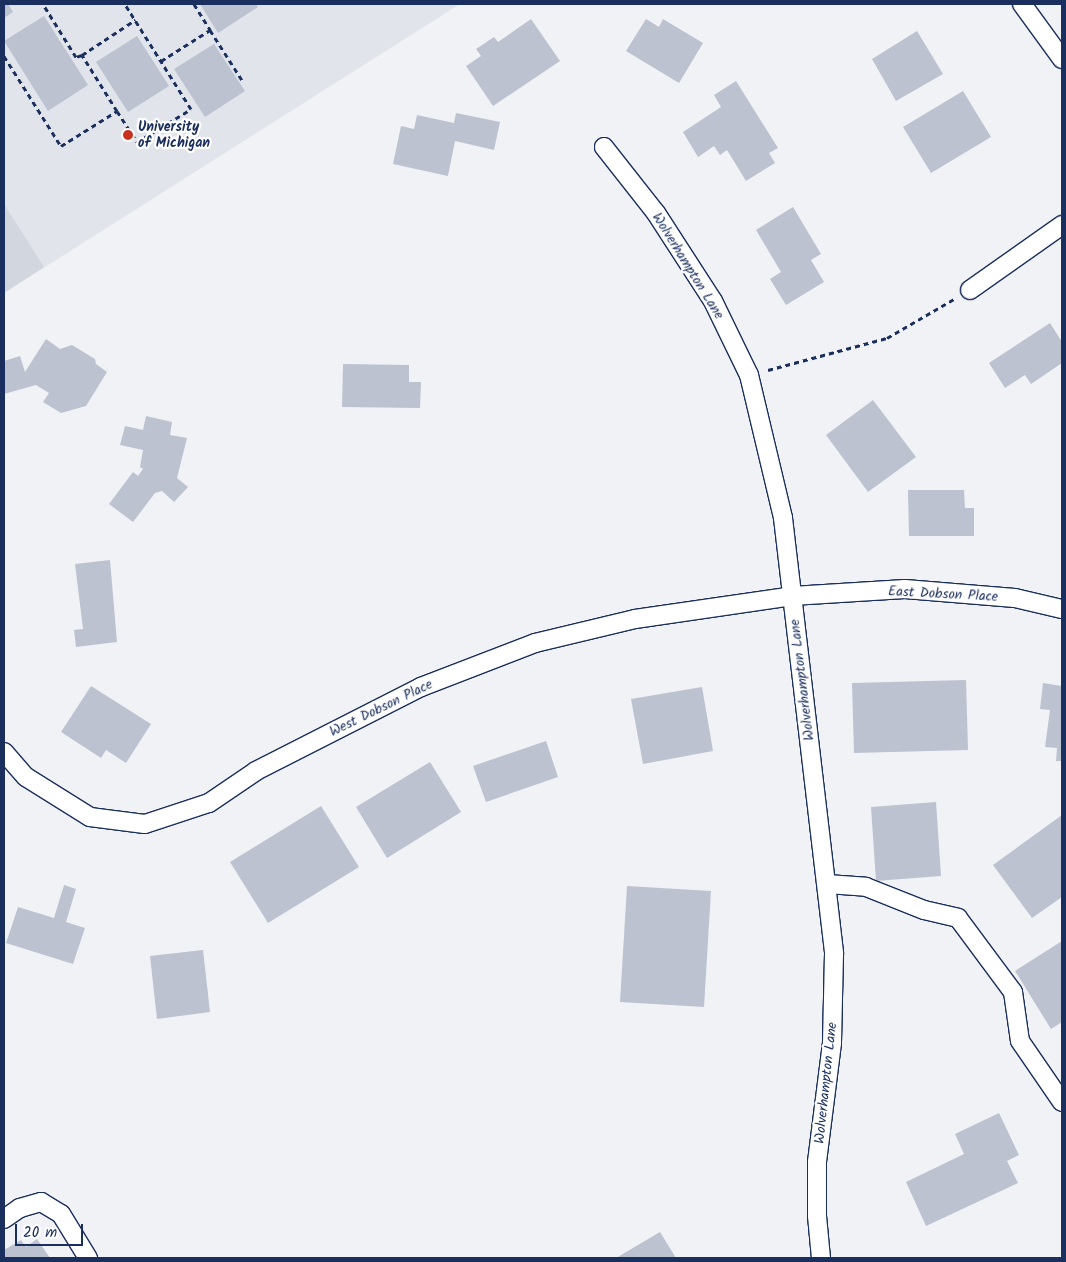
<!DOCTYPE html>
<html>
<head>
<meta charset="utf-8">
<style>
	body { margin:0 }
	#map { position:relative; width:1066px; height:1262px; overflow:hidden; background:#f1f2f5; font-family:Kalam,sans-serif }
	div>[style] { position:absolute }
	.built>* { inset:0; background:#e1e4ea }
	.green>* { inset:0; background:#d2d6df }
	.building>* { inset:0; background:#bcc2d0 }
	.path>* { height:3px; margin-top:-1.5px; transform-origin:0; background:repeating-linear-gradient(90deg,#1b2f5e 0 5px,transparent 0 9px) }
	.roads { filter:drop-shadow(1px 0 #1b2f5e) drop-shadow(-1px 0 #1b2f5e) drop-shadow(0 1px #1b2f5e) drop-shadow(0 -1px #1b2f5e) }
	.street>* { height:18px; margin:-9px; padding:0 9px; transform-origin:9px; border-radius:9px; background:#fff }
	.dots>* { width:14px; height:14px; translate:-50% -50%; box-sizing:border-box; border:2px solid #fff; border-radius:50% }
	span { translate:-50% -50%; white-space:nowrap; text-align:center; line-height:1.15; -webkit-text-stroke:4.5px #fff; paint-order:stroke }
	.poi-label { font-size:14px; color:#1b2f5e; font-weight:700 }
	.left { translate:0 -50%; text-align:left }
	.street-label { font-size:14px; color:#1b2f5e }
	.frame { position:absolute; inset:0; border:5px solid #1b2f5e; pointer-events:none }
	.scale { position:absolute; left:15px; top:1224px; width:68px; height:22px; box-sizing:border-box; border:2px solid #1b2f5e; border-top:0; padding-left:6px; font-size:15px; line-height:18px; white-space:nowrap; color:#1b2f5e; -webkit-text-stroke:4px #fff; paint-order:stroke }
</style>
</head>
<body>
<div id="map">
	<div class="built">
		<div style="clip-path:polygon(4px 4px,460px 4px,4px 293px)"></div>
	</div>
	<div class="green">
		<div style="clip-path:polygon(4px 204px,44px 267px,4px 293px)"></div>
	</div>
	<div class="building">
		<div style="clip-path:polygon(4px 4px,8px 4px,13px 12px,4px 18px)"></div>
		<div style="clip-path:polygon(200px 4px,256px 4px,258px 7px,218px 33px)"></div>
		<div style="clip-path:polygon(44px 16px,88px 85px,48px 111px,4px 41px)"></div>
		<div style="clip-path:polygon(531px 19px,560px 61px,493px 106px,466px 66px,481px 56px,476px 49px,494px 37px,498px 42px)"></div>
		<div style="clip-path:polygon(646px 19px,659px 27px,663px 19px,703px 43px,679px 83px,626px 51px)"></div>
		<div style="clip-path:polygon(917px 31px,943px 74px,896px 101px,872px 59px)"></div>
		<div style="clip-path:polygon(137px 36px,169px 86px,128px 112px,96px 62px)"></div>
		<div style="clip-path:polygon(214px 44px,245px 91px,205px 117px,174px 69px)"></div>
		<div style="clip-path:polygon(736px 81px,778px 148px,769px 153px,775px 163px,746px 181px,727px 150px,720px 155px,714px 146px,698px 157px,683px 132px,721px 107px,714px 95px)"></div>
		<div style="clip-path:polygon(963px 91px,991px 137px,931px 173px,903px 127px)"></div>
		<div style="clip-path:polygon(456px 113px,500px 122px,494px 150px,455px 141px,448px 176px,393px 164px,401px 126px,414px 129px,417px 115px,454px 123px)"></div>
		<div style="clip-path:polygon(793px 207px,821px 254px,811px 260px,824px 282px,786px 305px,770px 279px,781px 272px,756px 230px)"></div>
		<div style="clip-path:polygon(1050px 323px,1062px 342px,1062px 363px,1031px 384px,1025px 375px,1005px 388px,989px 363px)"></div>
		<div style="clip-path:polygon(46px 339px,60px 349px,72px 345px,95px 359px,96px 364px,107px 372px,86px 406px,61px 413px,43px 402px,49px 393px,36px 385px,4px 394px,4px 361px,20px 356px,25px 372px)"></div>
		<div style="clip-path:polygon(343px 364px,409px 365px,409px 382px,421px 382px,420px 408px,342px 407px)"></div>
		<div style="clip-path:polygon(873px 400px,916px 457px,868px 492px,826px 435px)"></div>
		<div style="clip-path:polygon(146px 416px,172px 422px,170px 435px,187px 438px,177px 478px,188px 487px,174px 502px,162px 491px,155px 493px,133px 522px,109px 504px,133px 472px,138px 476px,143px 469px,140px 467px,143px 450px,120px 445px,125px 426px,143px 430px)"></div>
		<div style="clip-path:polygon(908px 490px,964px 490px,965px 508px,974px 508px,974px 536px,909px 536px)"></div>
		<div style="clip-path:polygon(110px 560px,117px 642px,76px 647px,74px 630px,83px 629px,75px 564px)"></div>
		<div style="clip-path:polygon(966px 680px,968px 750px,854px 753px,852px 683px)"></div>
		<div style="clip-path:polygon(1043px 683px,1062px 686px,1062px 761px,1056px 761px,1057px 748px,1045px 747px,1050px 710px,1040px 709px)"></div>
		<div style="clip-path:polygon(91px 686px,151px 724px,126px 763px,106px 750px,101px 758px,61px 732px)"></div>
		<div style="clip-path:polygon(702px 687px,713px 751px,643px 764px,631px 699px)"></div>
		<div style="clip-path:polygon(546px 741px,558px 777px,486px 802px,473px 766px)"></div>
		<div style="clip-path:polygon(430px 762px,461px 812px,387px 858px,356px 807px)"></div>
		<div style="clip-path:polygon(936px 802px,941px 876px,876px 881px,871px 807px)"></div>
		<div style="clip-path:polygon(321px 806px,359px 867px,268px 923px,230px 862px)"></div>
		<div style="clip-path:polygon(1062px 815px,1062px 897px,1032px 918px,993px 865px)"></div>
		<div style="clip-path:polygon(64px 885px,76px 889px,66px 922px,85px 928px,73px 964px,6px 943px,18px 907px,54px 918px)"></div>
		<div style="clip-path:polygon(627px 886px,711px 891px,704px 1007px,620px 1002px)"></div>
		<div style="clip-path:polygon(1062px 941px,1062px 1022px,1051px 1029px,1015px 971px)"></div>
		<div style="clip-path:polygon(203px 950px,210px 1012px,157px 1019px,150px 956px)"></div>
		<div style="clip-path:polygon(999px 1113px,1019px 1155px,1007px 1161px,1018px 1183px,926px 1226px,906px 1182px,964px 1154px,955px 1134px)"></div>
		<div style="clip-path:polygon(660px 1232px,676px 1258px,616px 1258px)"></div>
		<div style="clip-path:polygon(37px 1239px,50px 1258px,4px 1258px,4px 1250px,21px 1240px,26px 1247px)"></div>
	</div>
	<div class="path">
		<div style="left:194px;top:4px;width:31px;rotate:58deg"></div>
		<div style="left:82px;top:55px;width:64px;rotate:-33.4deg"></div>
		<div style="left:4px;top:56px;width:107px;rotate:57.7deg"></div>
		<div style="left:61px;top:146px;width:66px;rotate:-32deg"></div>
		<div style="left:117px;top:111px;width:66px;rotate:-122deg"></div>
		<div style="left:82px;top:55px;width:6px;rotate:162deg"></div>
		<div style="left:76px;top:57px;width:62px;rotate:-121.9deg"></div>
		<div style="left:161px;top:61px;width:58px;rotate:-32.3deg"></div>
		<div style="left:210px;top:30px;width:59px;rotate:57.4deg"></div>
		<div style="left:117px;top:111px;width:37px;rotate:57deg"></div>
		<div style="left:137px;top:142px;width:63px;rotate:-31.4deg"></div>
		<div style="left:191px;top:109px;width:124px;rotate:-122.2deg"></div>
		<div style="left:768px;top:370px;width:123px;rotate:-15.1deg"></div>
		<div style="left:887px;top:338px;width:78px;rotate:-30.2deg"></div>
	</div>
	<div class="roads">
		<div class="street">
			<div style="left:1022px;top:4px;width:68px;rotate:54deg"></div>
			<div style="left:604px;top:147px;width:84px;rotate:51.8deg"></div>
			<div style="left:656px;top:213px;width:105px;rotate:57.1deg"></div>
			<div style="left:713px;top:301px;width:82px;rotate:64.1deg"></div>
			<div style="left:749px;top:375px;width:147px;rotate:76.6deg"></div>
			<div style="left:783px;top:518px;width:439px;rotate:83.3deg"></div>
			<div style="left:834px;top:954px;width:89px;rotate:91.3deg"></div>
			<div style="left:832px;top:1043px;width:120px;rotate:97.2deg"></div>
			<div style="left:817px;top:1162px;width:54px;rotate:90deg"></div>
			<div style="left:817px;top:1216px;width:42px;rotate:84.6deg"></div>
			<div style="left:970px;top:290px;width:113px;rotate:-35.2deg"></div>
			<div style="left:4px;top:752px;width:33px;rotate:49deg"></div>
			<div style="left:26px;top:777px;width:75px;rotate:32deg"></div>
			<div style="left:90px;top:817px;width:55px;rotate:7.3deg"></div>
			<div style="left:145px;top:824px;width:67px;rotate:-18.2deg"></div>
			<div style="left:209px;top:803px;width:57px;rotate:-34.2deg"></div>
			<div style="left:256px;top:771px;width:185px;rotate:-27deg"></div>
			<div style="left:421px;top:687px;width:122px;rotate:-21.1deg"></div>
			<div style="left:535px;top:643px;width:103px;rotate:-13.5deg"></div>
			<div style="left:635px;top:619px;width:159px;rotate:-8.3deg"></div>
			<div style="left:792px;top:596px;width:113px;rotate:-3.5deg"></div>
			<div style="left:905px;top:589px;width:110px;rotate:4.7deg"></div>
			<div style="left:1015px;top:598px;width:48px;rotate:13.2deg"></div>
			<div style="left:827px;top:884px;width:39px;rotate:4deg"></div>
			<div style="left:866px;top:887px;width:62px;rotate:21.6deg"></div>
			<div style="left:924px;top:910px;width:35px;rotate:13deg"></div>
			<div style="left:958px;top:918px;width:92px;rotate:53.4deg"></div>
			<div style="left:1013px;top:992px;width:49px;rotate:81.9deg"></div>
			<div style="left:1020px;top:1041px;width:74px;rotate:55.5deg"></div>
			<div style="left:4px;top:1219px;width:19px;rotate:-35deg"></div>
			<div style="left:20px;top:1208px;width:22px;rotate:-16deg"></div>
			<div style="left:41px;top:1202px;width:23px;rotate:31deg"></div>
			<div style="left:61px;top:1214px;width:52px;rotate:58.5deg"></div>
		</div>
	</div>
	<div class="dots">
		<div style="left:128px;top:135px;background:#c8321e"></div>
	</div>
	<div class="poi-label">
		<span class="left" style="left:138px;top:135px">University<br>of Michigan</span>
	</div>
	<div class="street-label">
		<span style="left:688px;top:266px;rotate:58deg">Wolverhampton Lane</span>
		<span style="left:943px;top:594px;rotate:3deg">East Dobson Place</span>
		<span style="left:802px;top:680px;rotate:-97deg">Wolverhampton Lane</span>
		<span style="left:381px;top:708px;rotate:-26deg">West Dobson Place</span>
		<span style="left:826px;top:1083px;rotate:-84deg">Wolverhampton Lane</span>
	</div>
	<div class="frame"></div>
	<div class="scale">20 m</div>
</div>
</body>
</html>
